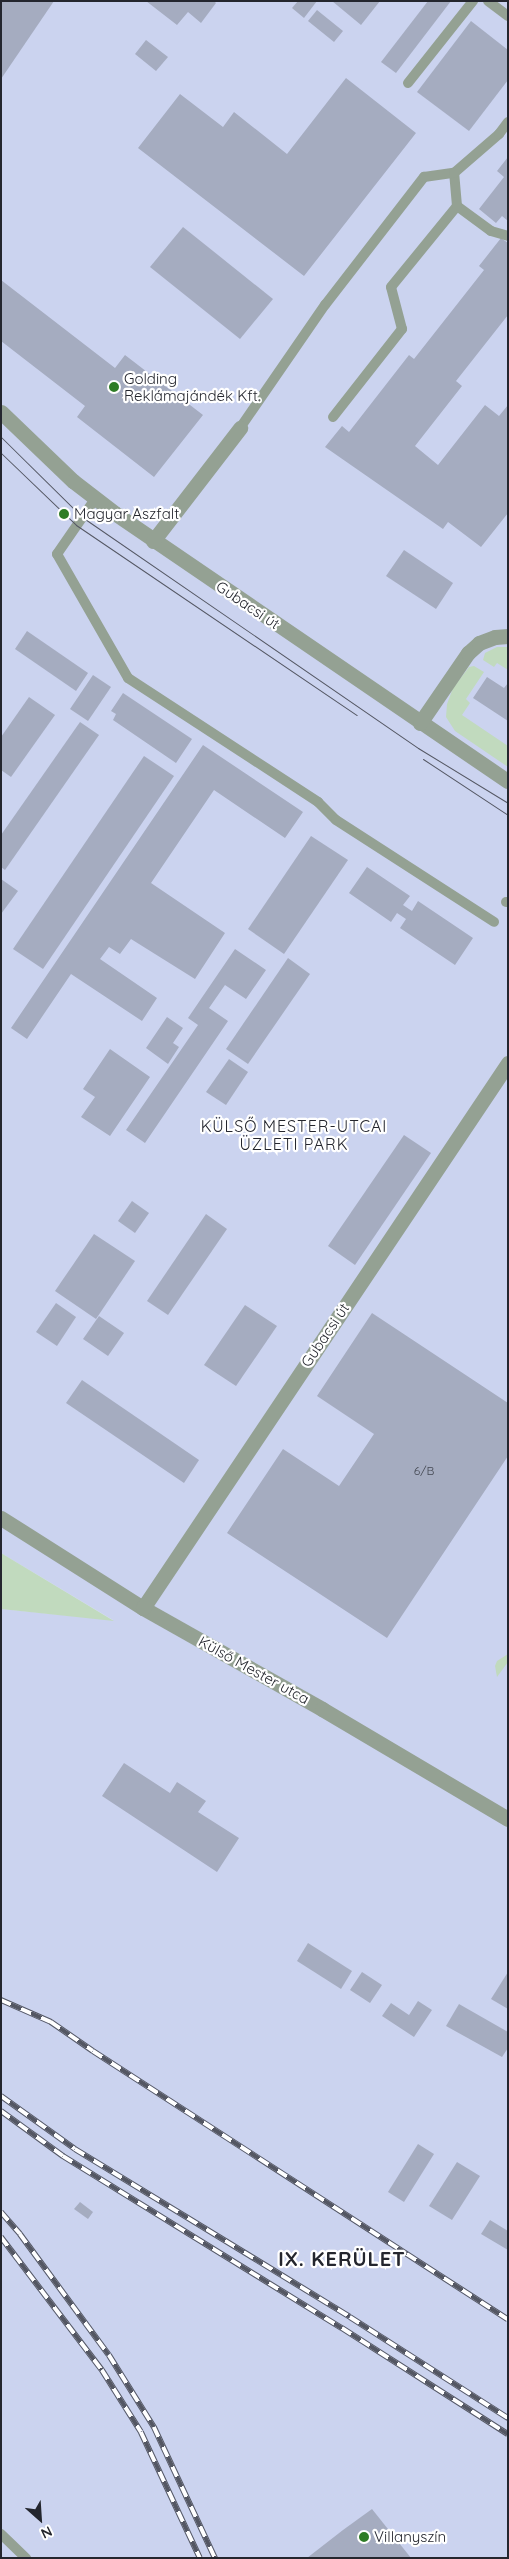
<!DOCTYPE html>
<html>
<head>
<meta charset="utf-8">
<style>
	body { margin:0 }
	#map { position:relative; width:509px; height:2559px; overflow:hidden; background:#d9e0f6; font-family:Quicksand,sans-serif }
	div>[style] { position:absolute }
	.built>* { inset:0; background:#cbd3ef }
	.green>* { inset:0; background:#c1dabe }
	.building>* { inset:0; background:#a5acc0 }
	.lane>* { height:10px; margin:-5px; padding:0 5px; transform-origin:5px; border-radius:5px; background:#94a193 }
	.street>* { height:15px; margin:-7.5px; padding:0 7.5px; transform-origin:7.5px; border-radius:7.5px; background:#94a193 }
	.tram>* { height:1px; margin:-0.5px; padding:0 0.5px; transform-origin:0.5px; border-radius:0.5px; background:#545763 }
	.rail>* { height:5.5px; margin-top:-2.75px; transform-origin:0; background:repeating-linear-gradient(90deg,#fff 0 11px,#545763 0 22px); box-sizing:border-box; border-block:1px solid #545763 }
	.dots>* { width:14px; height:14px; translate:-50% -50%; box-sizing:border-box; border:2px solid #fff; border-radius:50% }
	span { translate:-50% -50%; white-space:nowrap; text-align:center; line-height:1.15; -webkit-text-stroke:4.5px #fff; paint-order:stroke }
	.number-label { font-size:12px; color:#444852 }
	.number-label span { -webkit-text-stroke-width:0 }
	.poi-label { font-size:15px; color:#24262e }
	.left { translate:0 -50%; text-align:left }
	.street-label { font-size:15px; color:#24262e }
	.neighbourhood-label { font-size:16px; color:#24262e; letter-spacing:1px }
	.district-label { font-size:20px; color:#24262e; font-weight:700; letter-spacing:1px }
	.frame { position:absolute; inset:0; border:2px solid #24262e; pointer-events:none }
	.north { position:absolute; left:15px; top:2494px; width:50px; height:50px; -webkit-text-stroke:4px #fff; paint-order:stroke; rotate:154deg; font-size:14px; font-weight:700; line-height:20px; text-align:center; color:#24262e }
	.north::after { content:''; display:block; margin:auto; width:18px; height:22px; background:#24262e; clip-path:polygon(50% 0,100% 100%,50% 72%,0 100%) }
</style>
</head>
<body>
<div id="map">
	<div class="built">
		<div style="clip-path:polygon(1px 1px,508px 1px,508px 2558px,1px 2558px,1px 1609px,113px 1620px,1px 1553px)"></div>
	</div>
	<div class="green">
		<div style="clip-path:polygon(497px 647px,508px 647px,508px 670px,497px 663px,494px 667px,483px 660px,485px 653px)"></div>
		<div style="clip-path:polygon(474px 666px,484px 672px,466px 699px,470px 703px,462px 715px,508px 746px,508px 767px,455px 731px,446px 717px,447px 704px,453px 688px,469px 667px)"></div>
		<div style="clip-path:polygon(1px 1553px,114px 1621px,1px 1609px)"></div>
		<div style="clip-path:polygon(508px 1654px,508px 1662px,497px 1677px,495px 1666px,497px 1661px)"></div>
	</div>
	<div class="building">
		<div style="clip-path:polygon(1px 1px,54px 1px,1px 79px)"></div>
		<div style="clip-path:polygon(146px 1px,214px 1px,216px 3px,201px 23px,188px 12px,177px 25px)"></div>
		<div style="clip-path:polygon(298px 1px,317px 1px,304px 18px,292px 8px)"></div>
		<div style="clip-path:polygon(332px 1px,380px 1px,361px 25px)"></div>
		<div style="clip-path:polygon(428px 1px,451px 1px,396px 73px,381px 62px)"></div>
		<div style="clip-path:polygon(317px 10px,343px 31px,334px 42px,308px 21px)"></div>
		<div style="clip-path:polygon(471px 21px,508px 50px,508px 80px,469px 131px,417px 92px)"></div>
		<div style="clip-path:polygon(146px 40px,168px 57px,156px 71px,135px 54px)"></div>
		<div style="clip-path:polygon(346px 78px,416px 133px,304px 276px,138px 148px,180px 94px,223px 127px,234px 112px,287px 154px)"></div>
		<div style="clip-path:polygon(508px 157px,508px 221px,502px 216px,496px 223px,479px 209px,504px 177px,497px 171px)"></div>
		<div style="clip-path:polygon(183px 227px,273px 299px,240px 339px,150px 267px)"></div>
		<div style="clip-path:polygon(501px 238px,508px 243px,508px 315px,456px 381px,462px 386px,415px 446px,438px 465px,485px 405px,499px 416px,508px 405px,508px 513px,481px 547px,448px 522px,443px 529px,325px 447px,342px 426px,349px 432px,409px 355px,414px 359px,484px 270px,479px 266px)"></div>
		<div style="clip-path:polygon(1px 280px,115px 368px,125px 355px,203px 415px,154px 477px,77px 417px,85px 406px,1px 341px)"></div>
		<div style="clip-path:polygon(404px 550px,453px 583px,436px 609px,386px 576px)"></div>
		<div style="clip-path:polygon(27px 631px,88px 673px,76px 691px,15px 649px)"></div>
		<div style="clip-path:polygon(93px 675px,111px 687px,88px 721px,70px 709px)"></div>
		<div style="clip-path:polygon(487px 677px,504px 688px,508px 683px,508px 721px,473px 698px)"></div>
		<div style="clip-path:polygon(123px 693px,192px 739px,176px 763px,113px 720px,116px 714px,111px 711px)"></div>
		<div style="clip-path:polygon(29px 697px,55px 715px,11px 777px,1px 770px,1px 737px)"></div>
		<div style="clip-path:polygon(80px 722px,99px 735px,5px 870px,1px 867px,1px 835px)"></div>
		<div style="clip-path:polygon(203px 745px,303px 812px,285px 838px,214px 790px,151px 883px,225px 933px,195px 979px,131px 939px,120px 954px,109px 947px,100px 959px,157px 998px,142px 1021px,71px 974px,27px 1039px,11px 1028px)"></div>
		<div style="clip-path:polygon(144px 756px,174px 776px,43px 969px,13px 949px)"></div>
		<div style="clip-path:polygon(311px 836px,348px 860px,284px 954px,248px 929px)"></div>
		<div style="clip-path:polygon(367px 867px,410px 896px,403px 905px,412px 911px,418px 901px,473px 938px,455px 965px,400px 928px,406px 919px,397px 913px,391px 922px,349px 893px)"></div>
		<div style="clip-path:polygon(1px 879px,18px 891px,1px 914px)"></div>
		<div style="clip-path:polygon(235px 949px,266px 970px,246px 999px,225px 985px,209px 1008px,228px 1021px,145px 1143px,126px 1130px,198px 1025px,188px 1018px)"></div>
		<div style="clip-path:polygon(288px 958px,310px 974px,248px 1064px,226px 1049px)"></div>
		<div style="clip-path:polygon(167px 1017px,183px 1028px,173px 1043px,179px 1047px,168px 1064px,146px 1048px)"></div>
		<div style="clip-path:polygon(110px 1049px,150px 1077px,110px 1136px,81px 1117px,95px 1097px,83px 1089px)"></div>
		<div style="clip-path:polygon(229px 1059px,248px 1072px,226px 1105px,206px 1092px)"></div>
		<div style="clip-path:polygon(404px 1135px,431px 1153px,355px 1265px,328px 1246px)"></div>
		<div style="clip-path:polygon(132px 1201px,149px 1213px,135px 1233px,118px 1221px)"></div>
		<div style="clip-path:polygon(206px 1214px,227px 1229px,168px 1315px,147px 1301px)"></div>
		<div style="clip-path:polygon(94px 1234px,135px 1261px,96px 1319px,55px 1291px)"></div>
		<div style="clip-path:polygon(56px 1303px,76px 1317px,57px 1346px,36px 1332px)"></div>
		<div style="clip-path:polygon(245px 1305px,277px 1326px,236px 1386px,204px 1365px)"></div>
		<div style="clip-path:polygon(372px 1313px,508px 1403px,508px 1456px,387px 1638px,227px 1533px,283px 1449px,339px 1486px,374px 1434px,317px 1396px)"></div>
		<div style="clip-path:polygon(99px 1316px,124px 1333px,108px 1356px,83px 1339px)"></div>
		<div style="clip-path:polygon(82px 1380px,199px 1460px,184px 1483px,66px 1403px)"></div>
		<div style="clip-path:polygon(124px 1763px,170px 1793px,177px 1782px,206px 1801px,198px 1812px,239px 1838px,217px 1872px,102px 1796px)"></div>
		<div style="clip-path:polygon(308px 1943px,352px 1971px,341px 1989px,297px 1961px)"></div>
		<div style="clip-path:polygon(362px 1972px,382px 1985px,370px 2003px,350px 1990px)"></div>
		<div style="clip-path:polygon(508px 1972px,508px 2009px,491px 1999px)"></div>
		<div style="clip-path:polygon(418px 2001px,432px 2010px,414px 2037px,382px 2016px,391px 2003px,409px 2015px)"></div>
		<div style="clip-path:polygon(459px 2004px,508px 2032px,508px 2048px,502px 2057px,446px 2026px)"></div>
		<div style="clip-path:polygon(418px 2144px,434px 2154px,404px 2202px,388px 2192px)"></div>
		<div style="clip-path:polygon(457px 2162px,480px 2176px,452px 2220px,429px 2206px)"></div>
		<div style="clip-path:polygon(80px 2202px,93px 2212px,88px 2219px,74px 2209px)"></div>
		<div style="clip-path:polygon(490px 2220px,508px 2231px,508px 2250px,481px 2234px)"></div>
		<div style="clip-path:polygon(372px 2509px,411px 2558px,307px 2558px,343px 2530px)"></div>
	</div>
	<div class="lane">
		<div style="left:488px;top:1px;width:25px;rotate:37deg"></div>
		<div style="left:408px;top:83px;width:105px;rotate:-51.6deg"></div>
		<div style="left:457px;top:206px;width:42px;rotate:36.3deg"></div>
		<div style="left:491px;top:231px;width:18px;rotate:16deg"></div>
		<div style="left:333px;top:417px;width:112px;rotate:-51.9deg"></div>
		<div style="left:402px;top:329px;width:43px;rotate:-104.7deg"></div>
		<div style="left:391px;top:287px;width:104px;rotate:-50.8deg"></div>
		<div style="left:457px;top:206px;width:33px;rotate:-95deg"></div>
		<div style="left:240px;top:428px;width:150px;rotate:-55.4deg"></div>
		<div style="left:325px;top:305px;width:162px;rotate:-52.3deg"></div>
		<div style="left:424px;top:177px;width:30px;rotate:-8deg"></div>
		<div style="left:454px;top:173px;width:60px;rotate:-40.9deg"></div>
		<div style="left:499px;top:134px;width:15px;rotate:-53deg"></div>
		<div style="left:95px;top:499px;width:67px;rotate:124.6deg"></div>
		<div style="left:57px;top:554px;width:143px;rotate:60.2deg"></div>
		<div style="left:128px;top:678px;width:227px;rotate:33.1deg"></div>
		<div style="left:318px;top:802px;width:25px;rotate:45deg"></div>
		<div style="left:336px;top:820px;width:188px;rotate:32.8deg"></div>
		<div style="left:506px;top:902px;width:2px"></div>
		<div style="left:1px;top:2534px;width:35px;rotate:44deg"></div>
	</div>
	<div class="street">
		<div style="left:1px;top:412px;width:100px;rotate:43.8deg"></div>
		<div style="left:73px;top:481px;width:54px;rotate:37.5deg"></div>
		<div style="left:116px;top:514px;width:474px;rotate:34.3deg"></div>
		<div style="left:153px;top:541px;width:143px;rotate:-52.4deg"></div>
		<div style="left:420px;top:723px;width:85px;rotate:-55.6deg"></div>
		<div style="left:468px;top:653px;width:15px;rotate:-42deg"></div>
		<div style="left:479px;top:643px;width:17px;rotate:-21deg"></div>
		<div style="left:495px;top:637px;width:13px;rotate:-4deg"></div>
		<div style="left:1px;top:1518px;width:168px;rotate:32.4deg"></div>
		<div style="left:143px;top:1608px;width:206px;rotate:29.4deg"></div>
		<div style="left:322px;top:1709px;width:216px;rotate:30.6deg"></div>
		<div style="left:143px;top:1608px;width:656px;rotate:-56.19deg"></div>
	</div>
	<div class="tram">
		<div style="left:1px;top:437px;width:114px;rotate:44.6deg"></div>
		<div style="left:82px;top:517px;width:408px;rotate:34.5deg"></div>
		<div style="left:418px;top:748px;width:105px;rotate:31.4deg"></div>
		<div style="left:1px;top:453px;width:104px;rotate:43.8deg"></div>
		<div style="left:76px;top:525px;width:339px;rotate:34.1deg"></div>
		<div style="left:423px;top:759px;width:102px;rotate:33.4deg"></div>
	</div>
	<div class="rail">
		<div style="left:1px;top:2000px;width:55px;rotate:23.7deg"></div>
		<div style="left:51px;top:2022px;width:51px;rotate:34.6deg"></div>
		<div style="left:93px;top:2051px;width:494px;rotate:32.9deg"></div>
		<div style="left:1px;top:2096px;width:91px;rotate:35.6deg"></div>
		<div style="left:75px;top:2149px;width:322px;rotate:31.4deg"></div>
		<div style="left:350px;top:2317px;width:188px;rotate:32.6deg"></div>
		<div style="left:1px;top:2111px;width:77px;rotate:36deg"></div>
		<div style="left:63px;top:2156px;width:328px;rotate:31.7deg"></div>
		<div style="left:342px;top:2328px;width:197px;rotate:32.6deg"></div>
		<div style="left:1px;top:2212px;width:29px;rotate:49deg"></div>
		<div style="left:20px;top:2234px;width:150px;rotate:53.7deg"></div>
		<div style="left:109px;top:2355px;width:85px;rotate:58deg"></div>
		<div style="left:154px;top:2427px;width:145px;rotate:65deg"></div>
		<div style="left:1px;top:2237px;width:167px;rotate:52.8deg"></div>
		<div style="left:102px;top:2370px;width:73px;rotate:57.8deg"></div>
		<div style="left:141px;top:2432px;width:139px;rotate:64.9deg"></div>
	</div>
	<div class="dots">
		<div style="left:114px;top:387px;background:#2e7c26"></div>
		<div style="left:64px;top:514px;background:#2e7c26"></div>
		<div style="left:364px;top:2537px;background:#2e7c26"></div>
	</div>
	<div class="number-label">
		<span style="left:424px;top:1471px">6/B</span>
	</div>
	<div class="poi-label">
		<span class="left" style="left:124px;top:387px">Golding<br>Reklámajándék Kft.</span>
		<span class="left" style="left:74px;top:514px">Magyar Aszfalt</span>
		<span class="left" style="left:374px;top:2537px">Villanyszín</span>
	</div>
	<div class="street-label">
		<span style="left:248px;top:605px;rotate:34deg">Gubacsi út</span>
		<span style="left:325px;top:1335px;rotate:-56deg">Gubacsi út</span>
		<span style="left:254px;top:1670px;rotate:29deg">Külső Mester utca</span>
	</div>
	<div class="neighbourhood-label">
		<span style="left:294px;top:1135px">KÜLSŐ MESTER-UTCAI<br>ÜZLETI PARK</span>
	</div>
	<div class="district-label">
		<span style="left:342px;top:2258px">IX. KERÜLET</span>
	</div>
	<div class="frame"></div>
	<div class="north">N</div>
</div>
</body>
</html>
